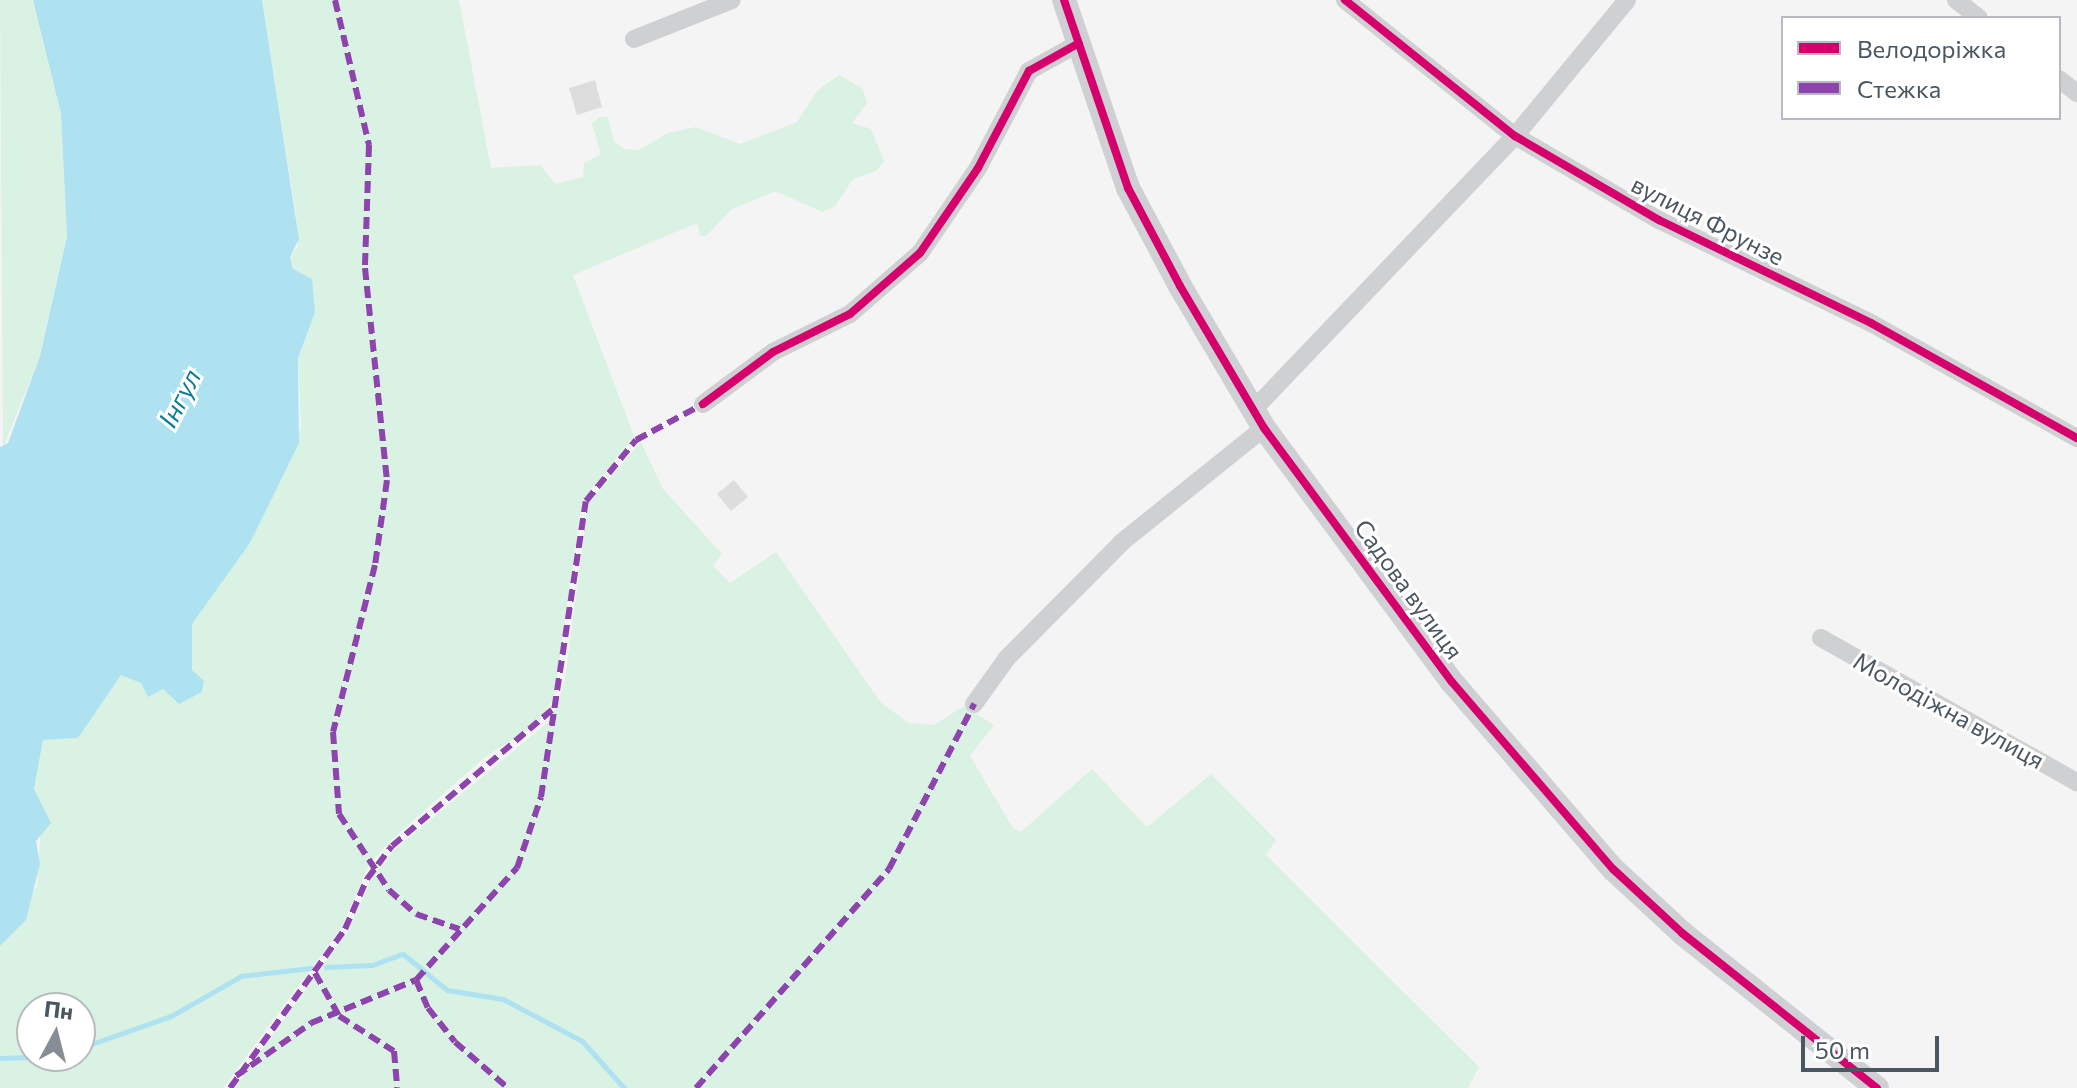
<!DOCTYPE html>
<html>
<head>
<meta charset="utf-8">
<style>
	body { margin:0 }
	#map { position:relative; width:2077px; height:1088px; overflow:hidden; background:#f4f4f4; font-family:Commissioner,sans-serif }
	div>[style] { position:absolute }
	.green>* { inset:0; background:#d9f2e3 }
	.water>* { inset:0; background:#aee2f0 }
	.stream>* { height:5px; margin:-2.5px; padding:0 2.5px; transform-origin:2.5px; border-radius:2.5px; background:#aee2f0 }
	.building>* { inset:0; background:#ddddde }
	.street>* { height:18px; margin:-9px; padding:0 9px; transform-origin:9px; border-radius:9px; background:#ced0d2 }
	.secondary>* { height:24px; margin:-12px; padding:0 12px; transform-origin:12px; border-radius:12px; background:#ced0d4 }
	.quiet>* { height:6px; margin-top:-3px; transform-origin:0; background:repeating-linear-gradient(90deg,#8e44ad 0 12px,transparent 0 18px) }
	.cycleway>* { height:8px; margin:-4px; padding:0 4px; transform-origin:4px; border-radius:4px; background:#d6006c }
	span { translate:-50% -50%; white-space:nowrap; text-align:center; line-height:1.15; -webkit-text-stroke:6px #fff; paint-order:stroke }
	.street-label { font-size:24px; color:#4a5661 }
	.water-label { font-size:26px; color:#0c7c9b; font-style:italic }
	.legend { position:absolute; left:1781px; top:16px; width:280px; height:104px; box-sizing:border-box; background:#fff; border:2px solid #b7bbc0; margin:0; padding:10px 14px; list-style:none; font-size:24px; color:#4a5661 }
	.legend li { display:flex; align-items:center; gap:16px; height:40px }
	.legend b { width:40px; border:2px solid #b7bbc0 }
	.north { position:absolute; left:16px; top:992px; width:80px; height:80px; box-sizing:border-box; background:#fff; border:2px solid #b7bbc0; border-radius:50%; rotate:7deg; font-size:22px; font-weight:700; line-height:32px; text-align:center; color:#4a5661 }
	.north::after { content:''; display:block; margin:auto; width:28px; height:36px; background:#868d94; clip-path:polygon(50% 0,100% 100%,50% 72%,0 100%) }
	.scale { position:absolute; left:1801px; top:1036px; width:138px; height:36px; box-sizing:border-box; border:4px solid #4a5661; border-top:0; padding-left:10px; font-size:24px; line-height:28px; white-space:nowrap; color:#4a5661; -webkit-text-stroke:6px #fff; paint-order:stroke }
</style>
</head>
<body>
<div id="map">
	<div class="green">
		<div style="clip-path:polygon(0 0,33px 0,61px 114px,67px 237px,40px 356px,3px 448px)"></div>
		<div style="clip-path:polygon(evenodd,262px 0,459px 0,491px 168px,540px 165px,555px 184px,583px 177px,584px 163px,601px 154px,592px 124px,599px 117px,608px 117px,614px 141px,624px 149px,639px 150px,668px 133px,696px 127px,740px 144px,797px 122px,818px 90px,839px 75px,863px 89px,867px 103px,852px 123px,871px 129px,884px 161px,876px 171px,853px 179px,835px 206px,822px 212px,776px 191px,732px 209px,706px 236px,700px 236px,697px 223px,573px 275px,634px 436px,582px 501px,554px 697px,538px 723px,485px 757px,388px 843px,369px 865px,341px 928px,223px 1088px,0 1088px,0 946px,37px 886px,42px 810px,34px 789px,43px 740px,78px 738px,121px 675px,167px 691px,179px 704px,202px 692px,204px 681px,192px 670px,192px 624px,250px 543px,301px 428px,298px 358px,310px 323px,290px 256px,298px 247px,297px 221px,262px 0,32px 1008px,80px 1008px,80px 1056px,32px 1056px,32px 1008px)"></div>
		<div style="clip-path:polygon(641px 442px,663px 489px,722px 554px,713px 566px,730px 583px,776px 552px,881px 703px,909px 723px,934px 725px,964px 706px,994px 725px,970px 756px,1013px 828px,1021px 832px,1092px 769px,1147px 827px,1211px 774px,1276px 840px,1266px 855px,1479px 1067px,1468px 1088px,234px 1088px,348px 931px,373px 876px,394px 850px,552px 719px,565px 680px,588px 503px)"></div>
	</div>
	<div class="water">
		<div style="clip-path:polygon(33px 0,262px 0,299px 239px,290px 257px,293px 269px,312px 279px,315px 312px,298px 358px,299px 443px,250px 543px,192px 624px,192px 670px,204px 681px,202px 692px,179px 704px,163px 689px,148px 697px,141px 683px,121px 675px,78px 738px,43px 740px,34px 789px,51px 823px,36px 841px,40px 864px,26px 920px,0 946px,0 447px,8px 443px,40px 356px,67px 237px,61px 114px)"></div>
	</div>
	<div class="stream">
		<div style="left:326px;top:967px;width:46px;rotate:-2.5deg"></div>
		<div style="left:372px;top:965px;width:33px;rotate:-20deg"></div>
		<div style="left:403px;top:954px;width:57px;rotate:39.3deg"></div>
		<div style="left:447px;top:990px;width:57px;rotate:9.1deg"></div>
		<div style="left:503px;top:999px;width:89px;rotate:28deg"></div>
		<div style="left:582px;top:1041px;width:63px;rotate:48.2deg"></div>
		<div style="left:80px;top:1048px;width:96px;rotate:-19.4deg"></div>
		<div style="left:171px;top:1016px;width:81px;rotate:-29.7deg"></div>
		<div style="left:241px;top:976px;width:70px;rotate:-6.5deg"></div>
		<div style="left:0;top:1058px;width:58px;rotate:-2deg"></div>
	</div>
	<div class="building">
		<div style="clip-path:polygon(595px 80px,602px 107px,577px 115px,569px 88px)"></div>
		<div style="clip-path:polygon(734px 480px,748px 497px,731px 511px,717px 494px)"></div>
	</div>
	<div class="street">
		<div style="left:1345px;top:0;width:218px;rotate:38.7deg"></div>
		<div style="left:1515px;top:136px;width:167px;rotate:30.3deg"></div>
		<div style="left:1659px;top:220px;width:236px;rotate:25.9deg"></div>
		<div style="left:1871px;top:323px;width:236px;rotate:29.2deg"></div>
		<div style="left:1956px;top:0;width:29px;rotate:38deg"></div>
		<div style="left:634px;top:39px;width:105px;rotate:-21.7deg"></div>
		<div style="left:2059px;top:79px;width:23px;rotate:38deg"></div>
		<div style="left:703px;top:404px;width:87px;rotate:-36.6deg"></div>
		<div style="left:773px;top:352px;width:86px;rotate:-26.3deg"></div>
		<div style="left:850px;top:314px;width:93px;rotate:-41.1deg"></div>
		<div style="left:920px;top:253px;width:103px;rotate:-55.7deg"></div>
		<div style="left:978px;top:168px;width:110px;rotate:-62.3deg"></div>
		<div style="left:1029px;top:71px;width:57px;rotate:-29.2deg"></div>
		<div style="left:1254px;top:409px;width:378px;rotate:-46.3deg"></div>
		<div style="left:1515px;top:136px;width:176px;rotate:-50.5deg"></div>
		<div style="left:1821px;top:638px;width:294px;rotate:29.4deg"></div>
		<div style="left:974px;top:704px;width:57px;rotate:-54.3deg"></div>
		<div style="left:1007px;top:658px;width:163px;rotate:-45.2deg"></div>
		<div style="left:1122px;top:542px;width:182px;rotate:-38.8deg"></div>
	</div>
	<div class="secondary">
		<div style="left:1064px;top:0;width:199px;rotate:71.2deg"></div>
		<div style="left:1128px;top:188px;width:111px;rotate:62deg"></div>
		<div style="left:1180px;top:286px;width:165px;rotate:59.4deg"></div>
		<div style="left:1264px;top:428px;width:316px;rotate:53.5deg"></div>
		<div style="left:1452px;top:682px;width:247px;rotate:49.3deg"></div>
		<div style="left:1613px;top:869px;width:94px;rotate:42.8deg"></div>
		<div style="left:1682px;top:933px;width:249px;rotate:38.5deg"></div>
	</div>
	<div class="quiet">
		<div style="left:335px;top:0;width:149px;rotate:76.8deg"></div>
		<div style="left:369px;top:145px;width:123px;rotate:91.9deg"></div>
		<div style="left:365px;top:268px;width:213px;rotate:84.1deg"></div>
		<div style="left:387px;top:480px;width:86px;rotate:98deg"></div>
		<div style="left:375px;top:565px;width:172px;rotate:104.1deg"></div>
		<div style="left:333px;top:732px;width:82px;rotate:85.8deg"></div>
		<div style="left:339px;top:814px;width:91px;rotate:56.7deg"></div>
		<div style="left:389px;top:890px;width:36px;rotate:42deg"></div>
		<div style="left:416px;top:914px;width:46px;rotate:19.2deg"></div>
		<div style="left:315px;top:973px;width:49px;rotate:60.8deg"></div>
		<div style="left:339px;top:1016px;width:65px;rotate:32.5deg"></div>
		<div style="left:394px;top:1051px;width:37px;rotate:85deg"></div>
		<div style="left:416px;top:980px;width:30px;rotate:67deg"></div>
		<div style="left:428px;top:1008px;width:43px;rotate:51.5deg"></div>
		<div style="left:455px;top:1042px;width:70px;rotate:41deg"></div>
		<div style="left:236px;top:1076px;width:92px;rotate:-35.2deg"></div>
		<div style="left:311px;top:1023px;width:113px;rotate:-22.3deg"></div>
		<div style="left:416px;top:980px;width:151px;rotate:-48deg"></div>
		<div style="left:517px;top:868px;width:75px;rotate:-71.3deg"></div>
		<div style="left:541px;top:797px;width:299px;rotate:-81.4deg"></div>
		<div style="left:586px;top:501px;width:79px;rotate:-50.7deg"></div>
		<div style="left:636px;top:440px;width:76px;rotate:-28.2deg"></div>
		<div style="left:230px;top:1088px;width:196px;rotate:-54.1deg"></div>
		<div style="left:345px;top:929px;width:55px;rotate:-66.3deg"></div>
		<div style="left:367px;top:879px;width:41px;rotate:-52.9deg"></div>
		<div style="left:392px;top:846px;width:210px;rotate:-40.4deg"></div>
		<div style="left:696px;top:1088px;width:292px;rotate:-48.6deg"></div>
		<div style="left:889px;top:869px;width:186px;rotate:-62.7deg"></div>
	</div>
	<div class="cycleway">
		<div style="left:1064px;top:0;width:199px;rotate:71.2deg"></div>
		<div style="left:1128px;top:188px;width:111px;rotate:62deg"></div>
		<div style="left:1180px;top:286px;width:165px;rotate:59.4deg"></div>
		<div style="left:1264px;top:428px;width:316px;rotate:53.5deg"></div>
		<div style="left:1452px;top:682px;width:247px;rotate:49.3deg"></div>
		<div style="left:1613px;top:869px;width:94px;rotate:42.8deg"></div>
		<div style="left:1682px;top:933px;width:249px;rotate:38.5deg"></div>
		<div style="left:1345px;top:0;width:218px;rotate:38.7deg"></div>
		<div style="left:1515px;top:136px;width:167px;rotate:30.3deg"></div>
		<div style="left:1659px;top:220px;width:236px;rotate:25.9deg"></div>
		<div style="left:1871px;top:323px;width:236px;rotate:29.2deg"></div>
		<div style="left:703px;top:404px;width:87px;rotate:-36.6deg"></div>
		<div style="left:773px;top:352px;width:86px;rotate:-26.3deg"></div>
		<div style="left:850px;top:314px;width:93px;rotate:-41.1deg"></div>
		<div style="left:920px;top:253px;width:103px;rotate:-55.7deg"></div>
		<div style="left:978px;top:168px;width:110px;rotate:-62.3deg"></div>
		<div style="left:1029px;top:71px;width:57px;rotate:-29.2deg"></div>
	</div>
	<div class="street-label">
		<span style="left:1708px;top:220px;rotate:27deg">вулиця Фрунзе</span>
		<span style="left:1409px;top:589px;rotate:54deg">Садова вулиця</span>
		<span style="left:1949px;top:710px;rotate:29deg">Молодіжна вулиця</span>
	</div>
	<div class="water-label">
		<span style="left:179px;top:398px;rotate:-63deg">Інгул</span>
	</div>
	<ul class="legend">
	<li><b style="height:10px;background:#d6006c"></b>Велодоріжка</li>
	<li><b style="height:10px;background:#8e44ad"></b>Стежка</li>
	</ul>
	<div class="north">Пн</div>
	<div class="scale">50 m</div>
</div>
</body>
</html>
